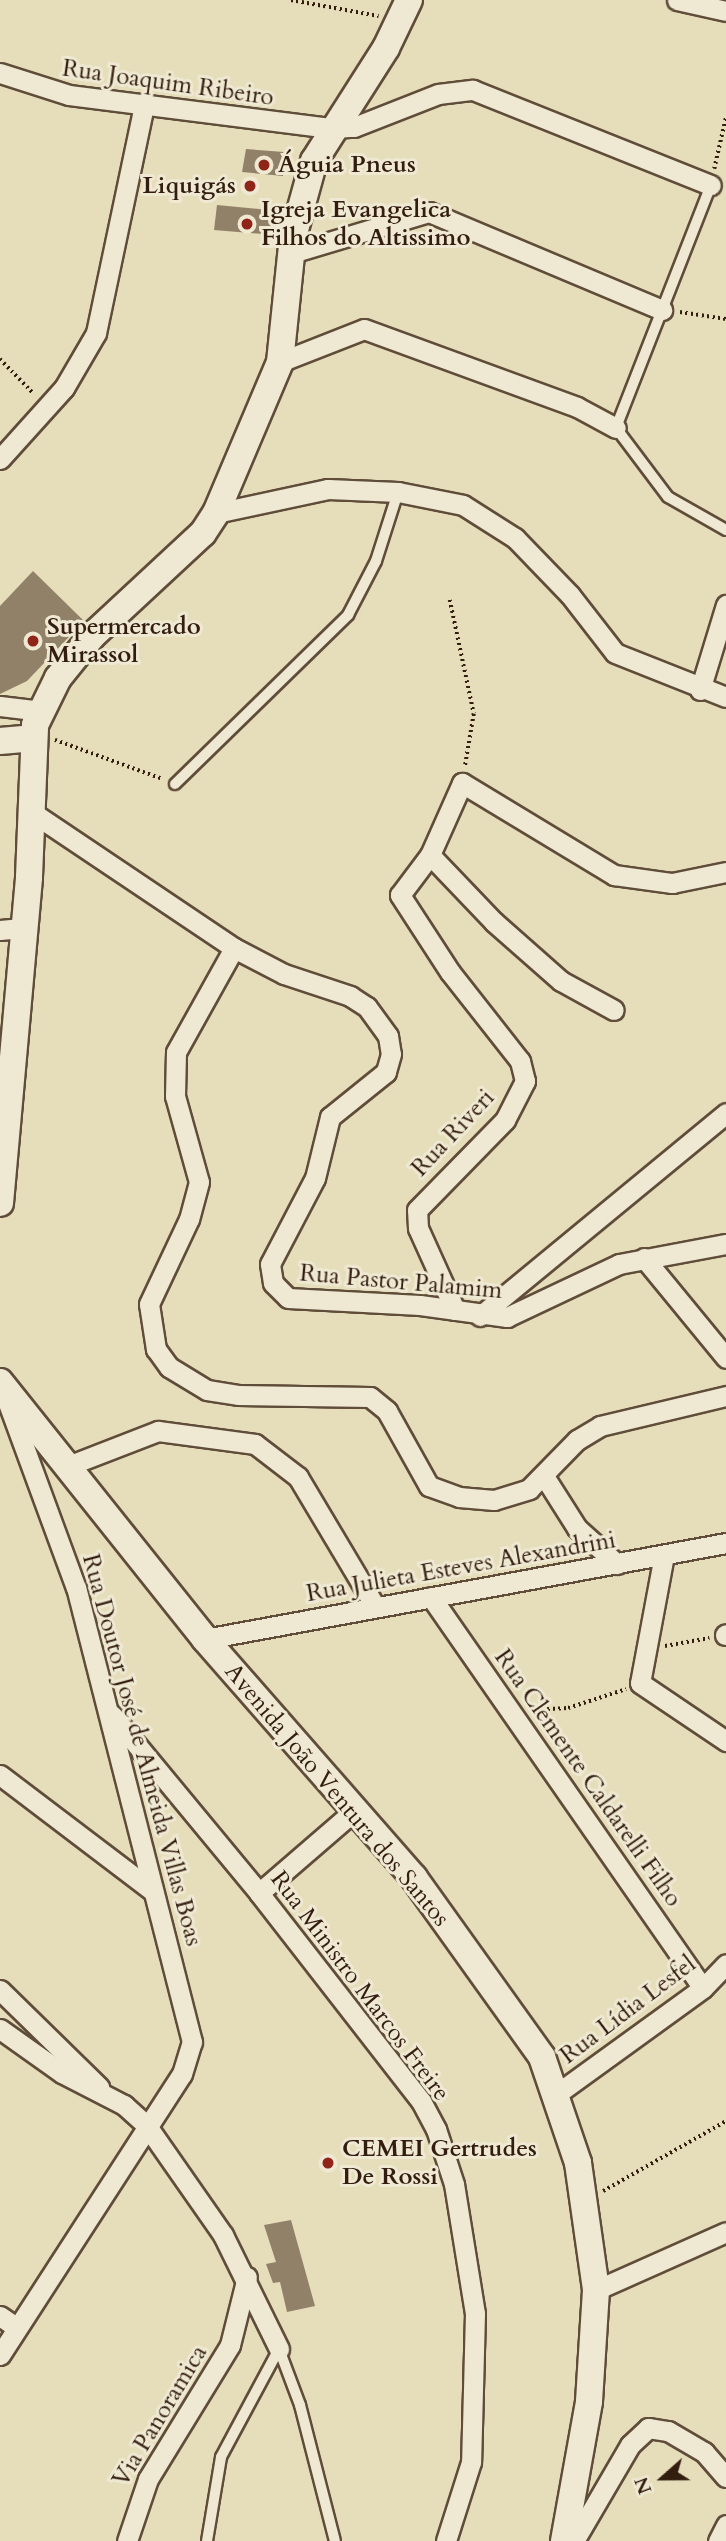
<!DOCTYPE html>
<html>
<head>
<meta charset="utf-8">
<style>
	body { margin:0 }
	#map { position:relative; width:726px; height:2541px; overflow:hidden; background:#e6ddbb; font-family:Cardo,serif }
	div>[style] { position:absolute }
	.building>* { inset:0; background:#908168 }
	.path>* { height:3.5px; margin-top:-1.75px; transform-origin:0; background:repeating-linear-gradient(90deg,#321d0e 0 2px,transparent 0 5.5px) }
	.roads { filter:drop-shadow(2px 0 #5f4d39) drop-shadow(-2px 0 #5f4d39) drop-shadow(0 2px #5f4d39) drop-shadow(0 -2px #5f4d39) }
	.service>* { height:10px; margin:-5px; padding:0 5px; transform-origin:5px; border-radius:5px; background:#efe9d3 }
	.minor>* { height:19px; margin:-9.5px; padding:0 9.5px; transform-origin:9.5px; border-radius:9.5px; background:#efe9d3 }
	.secondary>* { height:26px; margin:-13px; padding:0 13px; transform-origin:13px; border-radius:13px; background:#efe9d3 }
	.dots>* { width:19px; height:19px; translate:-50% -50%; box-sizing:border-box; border:4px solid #efe9d3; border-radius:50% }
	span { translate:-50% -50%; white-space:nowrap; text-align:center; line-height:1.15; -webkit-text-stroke:6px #efe9d3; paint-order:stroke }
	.street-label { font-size:24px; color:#321d0e }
	.poi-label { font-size:24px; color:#321d0e; font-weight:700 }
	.left { translate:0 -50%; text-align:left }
	.right { translate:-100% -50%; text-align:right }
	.north { position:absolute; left:628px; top:2443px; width:70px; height:70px; -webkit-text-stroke:5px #efe9d3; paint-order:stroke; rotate:249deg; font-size:19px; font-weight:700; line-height:28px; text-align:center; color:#321d0e }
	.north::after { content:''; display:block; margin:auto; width:24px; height:32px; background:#321d0e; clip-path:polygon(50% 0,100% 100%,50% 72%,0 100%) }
</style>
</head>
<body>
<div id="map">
	<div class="building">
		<div style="clip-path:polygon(246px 149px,284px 152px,283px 176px,242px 172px)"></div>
		<div style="clip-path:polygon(217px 205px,279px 211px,276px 235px,214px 230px)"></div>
		<div style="clip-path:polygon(33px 571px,84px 621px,27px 681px,0 694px,0 606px)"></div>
		<div style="clip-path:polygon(291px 2220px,315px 2306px,287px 2312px,280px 2282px,273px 2283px,266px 2264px,276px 2262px,264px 2225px)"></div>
	</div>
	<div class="path">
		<div style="left:291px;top:0;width:89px;rotate:10.3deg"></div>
		<div style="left:714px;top:169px;width:54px;rotate:-77.2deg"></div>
		<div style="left:680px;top:312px;width:47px;rotate:8.7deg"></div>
		<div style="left:0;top:359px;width:49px;rotate:45.8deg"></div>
		<div style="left:450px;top:600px;width:116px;rotate:78.1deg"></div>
		<div style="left:474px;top:714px;width:54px;rotate:99.6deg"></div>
		<div style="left:55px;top:740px;width:115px;rotate:19.9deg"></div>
		<div style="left:665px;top:1646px;width:45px;rotate:-10.3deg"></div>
		<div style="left:531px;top:1710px;width:37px;rotate:-3deg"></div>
		<div style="left:568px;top:1708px;width:61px;rotate:-18.1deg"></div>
		<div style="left:603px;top:2191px;width:142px;rotate:-29.6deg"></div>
	</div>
	<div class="roads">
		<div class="service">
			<div style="left:711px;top:185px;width:261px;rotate:111.4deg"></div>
			<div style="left:616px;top:428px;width:86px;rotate:53deg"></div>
			<div style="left:668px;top:497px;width:67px;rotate:29.6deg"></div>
			<div style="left:175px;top:784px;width:242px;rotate:-44.3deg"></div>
			<div style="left:348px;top:615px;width:61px;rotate:-62.6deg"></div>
			<div style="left:376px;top:561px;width:72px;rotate:-72.3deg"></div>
			<div style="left:279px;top:2349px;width:60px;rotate:69.4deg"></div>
			<div style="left:300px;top:2405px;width:140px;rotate:75.6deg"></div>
			<div style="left:207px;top:2541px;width:85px;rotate:-80.5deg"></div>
			<div style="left:221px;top:2457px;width:123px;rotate:-61.8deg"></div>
		</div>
		<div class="minor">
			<div style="left:677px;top:0;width:50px;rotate:12.7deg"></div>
			<div style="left:0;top:73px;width:72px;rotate:17.7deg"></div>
			<div style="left:69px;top:95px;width:265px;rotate:7.2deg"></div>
			<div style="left:332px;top:128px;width:22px;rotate:-3deg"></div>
			<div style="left:354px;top:127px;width:90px;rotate:-21.4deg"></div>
			<div style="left:438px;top:94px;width:35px;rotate:-7deg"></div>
			<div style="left:473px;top:90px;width:256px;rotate:21.8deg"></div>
			<div style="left:292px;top:253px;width:143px;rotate:-16.7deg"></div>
			<div style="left:429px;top:212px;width:253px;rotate:22.8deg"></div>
			<div style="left:280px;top:362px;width:90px;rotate:-21.4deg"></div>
			<div style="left:364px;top:329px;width:227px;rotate:20.1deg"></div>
			<div style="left:577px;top:407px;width:44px;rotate:28.3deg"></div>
			<div style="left:0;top:459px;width:96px;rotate:-48deg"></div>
			<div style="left:64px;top:388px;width:64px;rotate:-59.8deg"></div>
			<div style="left:96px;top:333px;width:232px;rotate:-78.1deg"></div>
			<div style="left:216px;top:513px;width:115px;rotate:-12.1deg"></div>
			<div style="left:328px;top:489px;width:70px;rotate:2.5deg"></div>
			<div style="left:398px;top:492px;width:66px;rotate:11.3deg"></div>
			<div style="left:463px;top:505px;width:62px;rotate:32.4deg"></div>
			<div style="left:515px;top:538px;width:79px;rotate:46deg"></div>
			<div style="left:570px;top:595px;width:73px;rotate:52.2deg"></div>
			<div style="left:615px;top:653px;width:119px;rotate:21.6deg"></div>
			<div style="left:700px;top:690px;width:89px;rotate:-73deg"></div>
			<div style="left:0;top:706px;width:42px;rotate:6.8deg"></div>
			<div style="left:33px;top:813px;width:242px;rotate:33.9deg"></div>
			<div style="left:234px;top:948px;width:56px;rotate:27.5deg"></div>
			<div style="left:284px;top:974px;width:70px;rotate:18.4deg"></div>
			<div style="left:350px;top:996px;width:20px;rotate:33deg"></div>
			<div style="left:367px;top:1007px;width:36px;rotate:54deg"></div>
			<div style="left:388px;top:1036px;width:18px;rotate:81deg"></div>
			<div style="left:391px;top:1054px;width:19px;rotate:106deg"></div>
			<div style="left:386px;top:1072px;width:72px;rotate:141.2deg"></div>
			<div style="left:330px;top:1117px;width:63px;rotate:103.8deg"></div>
			<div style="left:315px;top:1178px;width:97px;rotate:117.6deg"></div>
			<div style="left:270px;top:1264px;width:19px;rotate:81deg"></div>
			<div style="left:273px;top:1283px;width:21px;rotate:45deg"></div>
			<div style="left:288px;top:1298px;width:132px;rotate:3deg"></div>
			<div style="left:420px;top:1305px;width:88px;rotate:7.9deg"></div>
			<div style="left:507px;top:1317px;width:124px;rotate:-25.3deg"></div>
			<div style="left:619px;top:1264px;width:109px;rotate:-10.6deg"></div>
			<div style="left:430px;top:855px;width:93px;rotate:46.3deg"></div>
			<div style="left:494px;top:922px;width:89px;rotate:41.4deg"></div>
			<div style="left:561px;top:981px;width:60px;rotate:28.7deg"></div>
			<div style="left:0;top:930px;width:22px;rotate:-5deg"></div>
			<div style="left:234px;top:948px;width:119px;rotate:119.1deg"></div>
			<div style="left:176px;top:1052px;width:44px;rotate:91.3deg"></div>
			<div style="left:175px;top:1096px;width:89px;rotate:74.4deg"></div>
			<div style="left:199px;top:1182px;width:38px;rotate:105deg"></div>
			<div style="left:189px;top:1219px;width:94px;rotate:115.2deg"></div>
			<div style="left:149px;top:1304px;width:46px;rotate:81.2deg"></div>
			<div style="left:156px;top:1349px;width:22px;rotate:54deg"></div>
			<div style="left:169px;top:1367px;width:44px;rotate:31.2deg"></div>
			<div style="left:207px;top:1390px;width:31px;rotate:9deg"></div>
			<div style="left:238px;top:1395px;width:132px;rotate:0.9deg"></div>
			<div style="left:370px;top:1397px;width:22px;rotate:39deg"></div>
			<div style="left:387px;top:1411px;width:86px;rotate:60.8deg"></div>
			<div style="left:429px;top:1486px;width:32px;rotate:20deg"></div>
			<div style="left:459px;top:1497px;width:35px;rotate:5deg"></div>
			<div style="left:494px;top:1500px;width:37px;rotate:-17deg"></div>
			<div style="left:529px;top:1489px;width:69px;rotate:-45.6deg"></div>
			<div style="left:577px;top:1440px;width:27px;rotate:-31deg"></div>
			<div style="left:600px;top:1426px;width:130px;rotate:-13.4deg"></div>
			<div style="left:644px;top:1258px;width:129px;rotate:50.6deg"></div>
			<div style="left:455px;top:1310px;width:90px;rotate:-114.3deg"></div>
			<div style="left:418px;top:1228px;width:18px;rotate:-93deg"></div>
			<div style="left:417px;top:1210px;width:126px;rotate:-45.6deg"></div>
			<div style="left:505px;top:1120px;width:44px;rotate:-62.9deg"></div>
			<div style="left:525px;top:1081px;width:21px;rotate:-104deg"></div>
			<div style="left:520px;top:1061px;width:113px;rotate:-128.2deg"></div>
			<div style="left:450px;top:972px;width:92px;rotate:-123deg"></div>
			<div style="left:400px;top:895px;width:50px;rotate:-53.1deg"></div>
			<div style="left:430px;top:855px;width:79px;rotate:-66deg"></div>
			<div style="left:462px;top:783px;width:178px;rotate:31.2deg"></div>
			<div style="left:614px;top:875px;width:59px;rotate:7.9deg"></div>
			<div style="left:672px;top:883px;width:55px;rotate:-11.5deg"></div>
			<div style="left:480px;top:1316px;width:319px;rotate:-39.5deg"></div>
			<div style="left:65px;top:1467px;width:100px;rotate:-21.2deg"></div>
			<div style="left:158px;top:1431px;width:98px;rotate:7.6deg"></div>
			<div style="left:255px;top:1444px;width:54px;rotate:37.5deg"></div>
			<div style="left:298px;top:1477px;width:150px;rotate:59.2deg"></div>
			<div style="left:544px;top:1476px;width:62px;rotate:57.6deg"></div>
			<div style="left:577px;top:1528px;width:54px;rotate:42deg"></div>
			<div style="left:664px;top:1555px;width:130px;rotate:100.6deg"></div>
			<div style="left:640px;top:1683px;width:104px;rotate:34deg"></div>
			<div style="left:431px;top:1597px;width:476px;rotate:55.2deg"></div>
			<div style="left:725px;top:1635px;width:1px;rotate:-45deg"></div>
			<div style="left:205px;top:1639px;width:530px;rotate:-10.44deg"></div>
			<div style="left:112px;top:1715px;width:231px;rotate:50.4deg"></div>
			<div style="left:259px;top:1893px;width:264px;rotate:52.1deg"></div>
			<div style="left:421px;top:2101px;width:32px;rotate:62deg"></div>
			<div style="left:436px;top:2129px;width:58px;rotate:71.9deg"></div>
			<div style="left:454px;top:2184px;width:131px;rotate:80.8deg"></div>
			<div style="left:475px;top:2313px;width:149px;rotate:91.5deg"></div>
			<div style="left:471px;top:2462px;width:83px;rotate:107.6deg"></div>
			<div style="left:0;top:1775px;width:192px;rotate:37.2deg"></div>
			<div style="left:259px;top:1893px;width:127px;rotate:-40.8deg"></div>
			<div style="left:0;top:1990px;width:139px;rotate:44.4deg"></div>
			<div style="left:0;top:2029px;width:76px;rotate:35.4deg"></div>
			<div style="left:62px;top:2073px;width:70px;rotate:27.3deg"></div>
			<div style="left:124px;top:2105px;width:31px;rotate:42deg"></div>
			<div style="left:147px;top:2126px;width:133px;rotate:55.1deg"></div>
			<div style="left:223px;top:2235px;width:127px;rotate:63.8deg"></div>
			<div style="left:558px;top:2093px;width:179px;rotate:-35.9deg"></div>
			<div style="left:703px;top:1988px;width:33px;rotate:-46deg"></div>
			<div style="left:596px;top:2290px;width:142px;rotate:-24deg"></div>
			<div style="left:0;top:2316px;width:19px;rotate:35deg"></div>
			<div style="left:0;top:2355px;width:335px;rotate:-57.1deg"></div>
			<div style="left:182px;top:2074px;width:34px;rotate:-73deg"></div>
			<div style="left:192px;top:2042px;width:469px;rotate:-104.3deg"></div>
			<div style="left:76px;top:1588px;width:200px;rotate:-110.2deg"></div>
			<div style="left:127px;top:2541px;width:65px;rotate:-71.3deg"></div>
			<div style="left:148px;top:2479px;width:157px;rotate:-58.5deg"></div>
			<div style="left:230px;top:2345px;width:70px;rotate:-76deg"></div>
			<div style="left:574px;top:2541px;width:111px;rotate:-59.7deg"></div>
			<div style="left:630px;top:2445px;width:25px;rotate:-43deg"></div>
			<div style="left:648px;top:2428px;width:20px;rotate:9deg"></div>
			<div style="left:668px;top:2431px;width:42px;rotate:30.3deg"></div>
			<div style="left:704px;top:2452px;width:33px;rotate:49deg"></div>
			<div style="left:718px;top:2541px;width:18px;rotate:-63deg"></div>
		</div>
		<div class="secondary">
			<div style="left:0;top:741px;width:32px;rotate:-5deg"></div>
			<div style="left:0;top:1203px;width:327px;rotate:-84.9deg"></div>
			<div style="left:29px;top:877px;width:152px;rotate:-87.7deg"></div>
			<div style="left:35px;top:725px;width:52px;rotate:-63.9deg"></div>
			<div style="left:58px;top:678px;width:54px;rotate:-51deg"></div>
			<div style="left:92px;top:636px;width:151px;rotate:-42.9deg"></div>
			<div style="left:203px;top:533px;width:24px;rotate:-57deg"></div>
			<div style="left:216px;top:513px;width:164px;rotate:-67deg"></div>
			<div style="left:280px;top:362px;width:126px;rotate:-84.1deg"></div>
			<div style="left:293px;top:237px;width:79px;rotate:-74.6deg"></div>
			<div style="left:314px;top:161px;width:134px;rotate:-57.5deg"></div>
			<div style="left:386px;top:48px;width:53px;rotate:-64.4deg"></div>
			<div style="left:0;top:1382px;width:329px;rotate:51.4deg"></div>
			<div style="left:205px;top:1639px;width:317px;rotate:48.8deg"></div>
			<div style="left:414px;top:1878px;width:220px;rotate:54.4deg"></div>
			<div style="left:542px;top:2057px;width:112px;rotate:71.2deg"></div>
			<div style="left:578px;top:2163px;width:128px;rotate:81.9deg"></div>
			<div style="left:596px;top:2290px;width:112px;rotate:93.6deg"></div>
			<div style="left:589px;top:2402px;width:141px;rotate:100.2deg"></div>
		</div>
	</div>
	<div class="dots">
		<div style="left:264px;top:165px;background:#8f2418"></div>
		<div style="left:250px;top:186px;background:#8f2418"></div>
		<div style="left:247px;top:224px;background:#8f2418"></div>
		<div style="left:33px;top:641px;background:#8f2418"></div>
		<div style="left:328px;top:2163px;background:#8f2418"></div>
	</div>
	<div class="street-label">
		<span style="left:168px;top:83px;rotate:8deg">Rua Joaquim Ribeiro</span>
		<span style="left:453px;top:1133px;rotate:-47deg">Rua Riveri</span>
		<span style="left:401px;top:1282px;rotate:5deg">Rua Pastor Palamim</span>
		<span style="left:461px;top:1567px;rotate:-10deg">Rua Julieta Esteves Alexandrini</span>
		<span style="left:142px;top:1750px;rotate:75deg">Rua Doutor José de Almeida Villas Boas</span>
		<span style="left:588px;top:1778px;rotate:55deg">Rua Clemente Caldarelli Filho</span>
		<span style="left:337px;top:1795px;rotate:50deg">Avenida João Ventura dos Santos</span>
		<span style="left:360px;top:1986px;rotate:53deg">Rua Ministro Marcos Freire</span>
		<span style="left:628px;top:2010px;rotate:-37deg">Rua Lídia Lesfel</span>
		<span style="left:160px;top:2416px;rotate:-59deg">Via Panoramica</span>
	</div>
	<div class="poi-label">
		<span class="left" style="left:278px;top:165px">Águia Pneus</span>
		<span class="right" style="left:236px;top:186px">Liquigás</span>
		<span class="left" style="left:261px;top:224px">Igreja Evangelica<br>Filhos do Altissimo</span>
		<span class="left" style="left:47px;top:641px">Supermercado<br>Mirassol</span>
		<span class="left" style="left:342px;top:2163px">CEMEI Gertrudes<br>De Rossi</span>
	</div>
	<div class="north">N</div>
</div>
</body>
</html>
